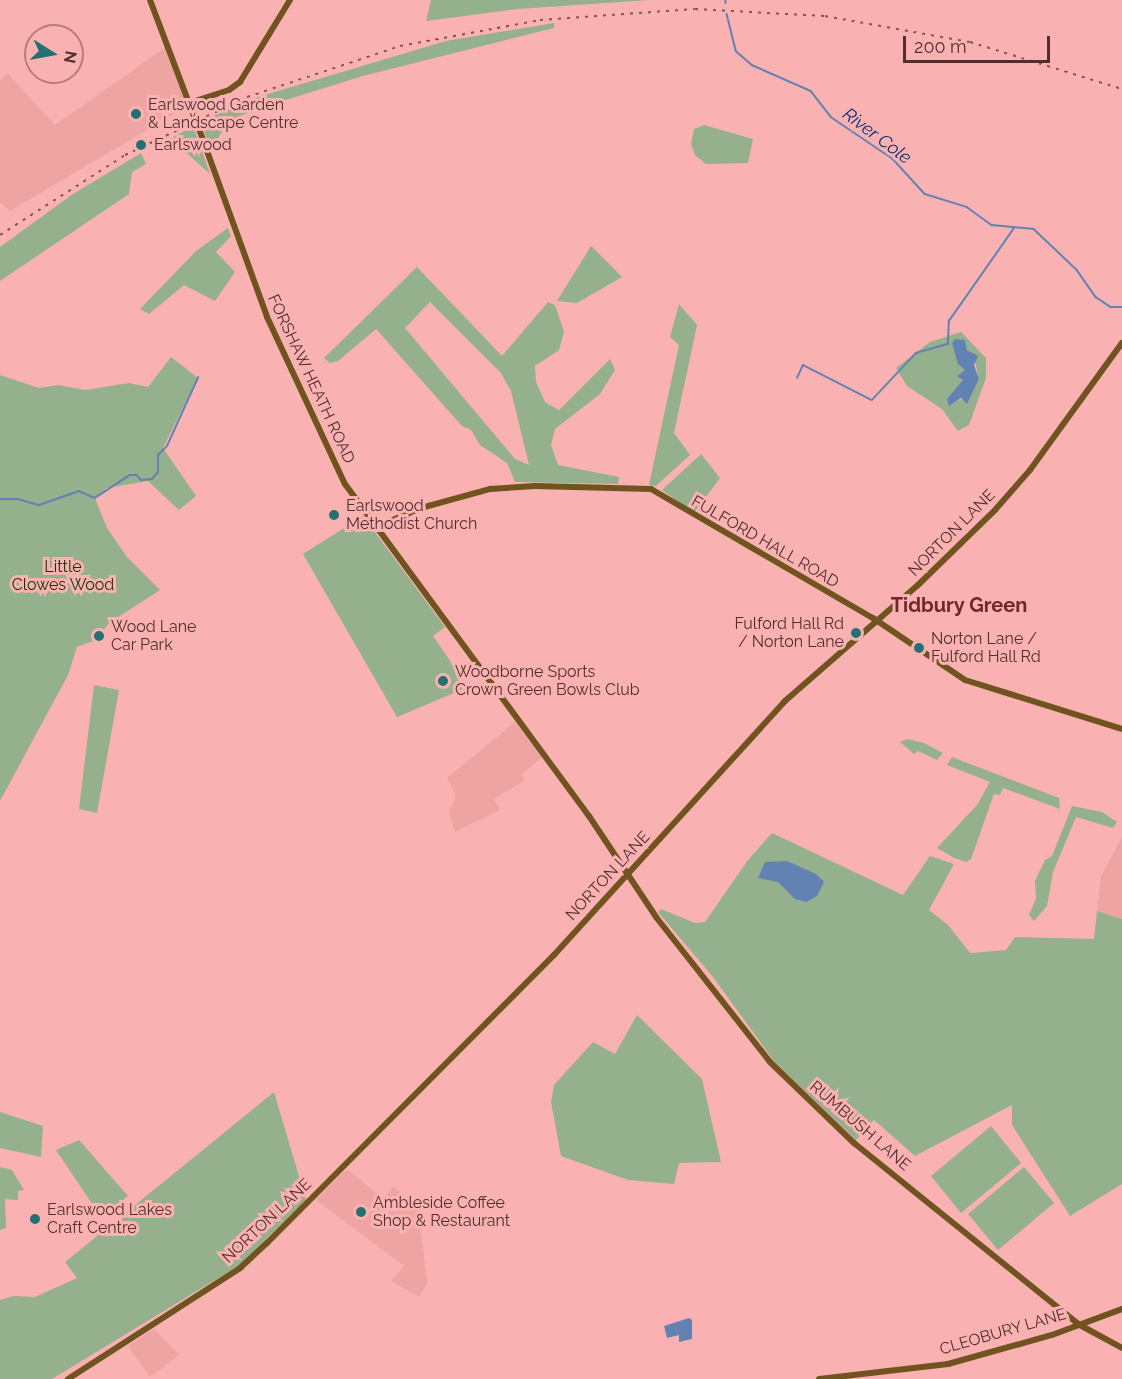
<!DOCTYPE html>
<html>
<head>
<meta charset="utf-8">
<style>
	body { margin:0 }
	#map { position:relative; width:1122px; height:1379px; overflow:hidden; background:#f9b2b1; font-family:Raleway,sans-serif }
	div>[style] { position:absolute }
	.built>* { inset:0; background:#efa4a4 }
	.green>* { inset:0; background:#94b08d }
	.water>* { inset:0; background:#6282b3 }
	.stream>* { height:1.5px; margin:-0.75px; padding:0 0.75px; transform-origin:0.75px; border-radius:0.75px; background:#6282b3 }
	.secondary>* { height:6px; margin:-3px; padding:0 3px; transform-origin:3px; border-radius:3px; background:#70531f }
	.rail>* { height:1.5px; margin-top:-0.75px; transform-origin:0; background:repeating-linear-gradient(90deg,#825454 0 3px,transparent 0 9px) }
	.secondary-bridge>* { height:6px; margin:-3px; padding:0 3px; transform-origin:3px; border-radius:3px; background:#70531f }
	.dots>* { width:16px; height:16px; translate:-50% -50%; box-sizing:border-box; border:3px solid #f9b2b1; border-radius:50% }
	span { translate:-50% -50%; white-space:nowrap; text-align:center; line-height:1.15; -webkit-text-stroke:6px #f9b2b1; paint-order:stroke }
	.poi-label { font-size:16px; color:#522e2f }
	.left { translate:0 -50%; text-align:left }
	.right { translate:-100% -50%; text-align:right }
	.street-label { font-size:16px; color:#522e2f }
	.park-label { font-size:16px; color:#0e3701 }
	.water-label { font-size:18px; color:#0a326f; font-style:italic }
	.quarter-label { font-size:20px; color:#70262b; font-weight:700 }
	.north { position:absolute; left:24px; top:24px; width:60px; height:60px; box-sizing:border-box; background:#f9b2b1; border:2px solid #b67d7d; border-radius:50%; rotate:101deg; font-size:16px; font-weight:700; line-height:24px; text-align:center; color:#522e2f }
	.north::after { content:''; display:block; margin:auto; width:21px; height:27px; background:#257073; clip-path:polygon(50% 0,100% 100%,50% 72%,0 100%) }
	.scale { position:absolute; left:903px; top:36px; width:147px; height:27px; box-sizing:border-box; border:3px solid #522e2f; border-top:0; padding-left:8px; font-size:18px; line-height:21px; white-space:nowrap; color:#522e2f; -webkit-text-stroke:4px #f9b2b1; paint-order:stroke }
</style>
</head>
<body>
<div id="map">
	<div class="built">
		<div style="clip-path:polygon(166px 47px,186px 107px,10px 211px,0 202px,0 81px,7px 73px,55px 125px)"></div>
		<div style="clip-path:polygon(515px 722px,542px 757px,521px 775px,525px 780px,494px 799px,500px 810px,455px 832px,449px 811px,456px 796px,447px 778px)"></div>
		<div style="clip-path:polygon(1122px 837px,1122px 919px,1097px 911px,1101px 876px)"></div>
		<div style="clip-path:polygon(347px 1169px,383px 1199px,393px 1187px,418px 1205px,427px 1284px,419px 1297px,391px 1281px,404px 1266px,316px 1200px)"></div>
		<div style="clip-path:polygon(154px 1329px,179px 1355px,150px 1377px,128px 1346px)"></div>
	</div>
	<div class="green">
		<div style="clip-path:polygon(431px 0,650px 0,517px 9px,426px 21px)"></div>
		<div style="clip-path:polygon(554px 23px,554px 28px,363px 76px,260px 108px,228px 121px,213px 147px,207px 142px,202px 121px,258px 97px,446px 41px)"></div>
		<div style="clip-path:polygon(704px 125px,753px 139px,748px 163px,706px 164px,695px 155px,691px 144px,694px 129px)"></div>
		<div style="clip-path:polygon(193px 126px,210px 174px,181px 148px,165px 142px)"></div>
		<div style="clip-path:polygon(141px 153px,146px 164px,132px 172px,129px 194px,0 281px,0 247px,73px 194px)"></div>
		<div style="clip-path:polygon(228px 228px,231px 236px,216px 252px,235px 272px,215px 301px,184px 285px,149px 314px,140px 309px,196px 251px)"></div>
		<div style="clip-path:polygon(591px 246px,622px 277px,577px 303px,557px 301px)"></div>
		<div style="clip-path:polygon(evenodd,417px 267px,502px 356px,548px 302px,555px 305px,564px 332px,559px 350px,535px 366px,536px 382px,545px 402px,559px 410px,610px 359px,615px 370px,600px 394px,555px 429px,551px 445px,558px 465px,619px 477px,618px 484px,515px 482px,507px 463px,480px 445px,471px 430px,462px 426px,376px 329px,338px 361px,330px 363px,324px 358px,417px 267px,430px 302px,501px 373px,511px 391px,529px 465px,515px 459px,405px 328px,430px 302px)"></div>
		<div style="clip-path:polygon(679px 304px,697px 325px,674px 433px,690px 455px,656px 486px,649px 485px,679px 345px,670px 337px)"></div>
		<div style="clip-path:polygon(evenodd,961px 332px,986px 358px,986px 378px,969px 425px,958px 431px,942px 409px,907px 386px,896px 368px,930px 342px,961px 332px,952px 343px,966px 345px,967px 350px,973px 353px,979px 379px,970px 397px,951px 403px,963px 380px,959px 374px,965px 371px,952px 343px)"></div>
		<div style="clip-path:polygon(171px 357px,198px 378px,163px 448px,196px 496px,179px 510px,148px 481px,107px 488px,95px 498px,107px 528px,127px 557px,160px 590px,109px 623px,96px 640px,77px 647px,68px 675px,0 801px,0 375px,39px 388px,58px 385px,85px 390px,129px 383px,148px 387px)"></div>
		<div style="clip-path:polygon(701px 454px,720px 478px,694px 513px,662px 490px)"></div>
		<div style="clip-path:polygon(363px 516px,445px 627px,433px 636px,468px 687px,397px 717px,303px 554px)"></div>
		<div style="clip-path:polygon(94px 685px,119px 690px,97px 813px,79px 809px)"></div>
		<div style="clip-path:polygon(907px 739px,924px 743px,943px 753px,937px 760px,918px 751px,914px 754px,900px 742px)"></div>
		<div style="clip-path:polygon(952px 757px,1059px 798px,1060px 809px,1003px 788px,1000px 795px,994px 794px,971px 859px,966px 862px,954px 858px,937px 848px,977px 805px,990px 782px,947px 765px)"></div>
		<div style="clip-path:polygon(1072px 806px,1102px 812px,1117px 822px,1113px 828px,1076px 817px,1053px 872px,1047px 906px,1034px 921px,1029px 915px,1036px 899px,1035px 881px,1045px 860px,1052px 856px)"></div>
		<div style="clip-path:polygon(772px 833px,903px 895px,930px 856px,954px 864px,929px 910px,948px 925px,970px 953px,1006px 950px,1015px 937px,1094px 939px,1097px 911px,1122px 919px,1122px 1184px,1070px 1216px,1012px 1125px,1012px 1105px,915px 1156px,874px 1120px,856px 1140px,774px 1061px,713px 977px,658px 912px,661px 909px,695px 923px,705px 922px,748px 860px)"></div>
		<div style="clip-path:polygon(637px 1015px,702px 1079px,721px 1162px,679px 1163px,674px 1184px,628px 1180px,561px 1156px,551px 1102px,554px 1085px,593px 1042px,615px 1054px)"></div>
		<div style="clip-path:polygon(274px 1092px,306px 1200px,238px 1266px,52px 1379px,0 1379px,0 1300px,13px 1296px,35px 1297px,77px 1278px,65px 1262px)"></div>
		<div style="clip-path:polygon(0 1112px,43px 1126px,41px 1157px,0 1148px)"></div>
		<div style="clip-path:polygon(991px 1126px,1021px 1163px,961px 1213px,931px 1176px)"></div>
		<div style="clip-path:polygon(79px 1140px,128px 1196px,101px 1217px,56px 1150px)"></div>
		<div style="clip-path:polygon(0 1167px,12px 1170px,24px 1190px,18px 1191px,18px 1200px,5px 1199px,6px 1228px,0 1230px)"></div>
		<div style="clip-path:polygon(1024px 1167px,1054px 1203px,998px 1250px,968px 1214px)"></div>
	</div>
	<div class="water">
		<div style="clip-path:polygon(955px 339px,965px 340px,967px 350px,978px 356px,974px 365px,979px 379px,967px 404px,961px 398px,949px 406px,947px 399px,963px 380px,957px 376px,965px 370px,958px 364px,952px 343px)"></div>
		<div style="clip-path:polygon(787px 861px,816px 874px,824px 882px,817px 896px,806px 902px,795px 899px,778px 882px,758px 878px,765px 862px)"></div>
		<div style="clip-path:polygon(689px 1318px,692px 1320px,692px 1339px,679px 1342px,679px 1335px,667px 1338px,664px 1326px)"></div>
	</div>
	<div class="stream">
		<div style="left:726px;top:0;width:3px;rotate:90deg"></div>
		<div style="left:727px;top:14px;width:38px;rotate:76deg"></div>
		<div style="left:736px;top:51px;width:21px;rotate:41deg"></div>
		<div style="left:752px;top:65px;width:64px;rotate:23.8deg"></div>
		<div style="left:811px;top:91px;width:33px;rotate:52deg"></div>
		<div style="left:831px;top:117px;width:75px;rotate:34.1deg"></div>
		<div style="left:893px;top:159px;width:47px;rotate:47.6deg"></div>
		<div style="left:925px;top:194px;width:44px;rotate:17.2deg"></div>
		<div style="left:967px;top:207px;width:31px;rotate:36deg"></div>
		<div style="left:992px;top:225px;width:42px;rotate:5.4deg"></div>
		<div style="left:1034px;top:229px;width:59px;rotate:43.6deg"></div>
		<div style="left:1077px;top:270px;width:33px;rotate:55deg"></div>
		<div style="left:1096px;top:297px;width:18px;rotate:34deg"></div>
		<div style="left:1111px;top:307px;width:11px"></div>
		<div style="left:797px;top:378px;width:14px;rotate:-65deg"></div>
		<div style="left:803px;top:365px;width:77px;rotate:26.9deg"></div>
		<div style="left:872px;top:400px;width:64px;rotate:-46.9deg"></div>
		<div style="left:916px;top:353px;width:33px;rotate:-16deg"></div>
		<div style="left:948px;top:344px;width:23px;rotate:-88deg"></div>
		<div style="left:949px;top:321px;width:113px;rotate:-55deg"></div>
		<div style="left:0;top:499px;width:18px"></div>
		<div style="left:18px;top:499px;width:22px;rotate:16deg"></div>
		<div style="left:39px;top:505px;width:42px;rotate:-19.3deg"></div>
		<div style="left:79px;top:491px;width:17px;rotate:24deg"></div>
		<div style="left:95px;top:498px;width:42px;rotate:-33.3deg"></div>
		<div style="left:130px;top:475px;width:7px"></div>
		<div style="left:137px;top:475px;width:6px;rotate:51deg"></div>
		<div style="left:141px;top:480px;width:11px;rotate:-5deg"></div>
		<div style="left:152px;top:479px;width:9px;rotate:-49deg"></div>
		<div style="left:158px;top:472px;width:17px;rotate:-90deg"></div>
		<div style="left:158px;top:455px;width:13px;rotate:-45deg"></div>
		<div style="left:167px;top:446px;width:75px;rotate:-65.5deg"></div>
	</div>
	<div class="secondary">
		<div style="left:150px;top:0;width:110px;rotate:69.3deg"></div>
		<div style="left:189px;top:103px;width:42px;rotate:-18deg"></div>
		<div style="left:229px;top:90px;width:14px;rotate:-36deg"></div>
		<div style="left:240px;top:82px;width:96px;rotate:-58.6deg"></div>
		<div style="left:198px;top:126px;width:203px;rotate:70.1deg"></div>
		<div style="left:267px;top:317px;width:184px;rotate:65deg"></div>
		<div style="left:345px;top:484px;width:412px;rotate:53.7deg"></div>
		<div style="left:589px;top:816px;width:121px;rotate:56.4deg"></div>
		<div style="left:656px;top:917px;width:184px;rotate:51.8deg"></div>
		<div style="left:770px;top:1062px;width:117px;rotate:44deg"></div>
		<div style="left:854px;top:1143px;width:288px;rotate:38.9deg"></div>
		<div style="left:1078px;top:1324px;width:50px;rotate:28.6deg"></div>
		<div style="left:376px;top:527px;width:49px;rotate:-22.9deg"></div>
		<div style="left:421px;top:508px;width:72px;rotate:-15.4deg"></div>
		<div style="left:490px;top:489px;width:45px;rotate:-3.8deg"></div>
		<div style="left:535px;top:486px;width:116px;rotate:1.5deg"></div>
		<div style="left:651px;top:489px;width:257px;rotate:30.2deg"></div>
		<div style="left:873px;top:618px;width:111px;rotate:34deg"></div>
		<div style="left:965px;top:680px;width:164px;rotate:17.3deg"></div>
		<div style="left:68px;top:1379px;width:205px;rotate:-32.8deg"></div>
		<div style="left:240px;top:1268px;width:37px;rotate:-43deg"></div>
		<div style="left:267px;top:1243px;width:407px;rotate:-45.1deg"></div>
		<div style="left:554px;top:955px;width:343px;rotate:-47.7deg"></div>
		<div style="left:785px;top:701px;width:176px;rotate:-41.1deg"></div>
		<div style="left:918px;top:585px;width:107px;rotate:-44.2deg"></div>
		<div style="left:995px;top:510px;width:53px;rotate:-48.8deg"></div>
		<div style="left:1030px;top:470px;width:157px;rotate:-54.1deg"></div>
		<div style="left:819px;top:1379px;width:130px;rotate:-6.6deg"></div>
		<div style="left:948px;top:1364px;width:108px;rotate:-15.6deg"></div>
		<div style="left:1052px;top:1335px;width:75px;rotate:-20.4deg"></div>
	</div>
	<div class="rail">
		<div style="left:0;top:235px;width:148px;rotate:-32.6deg"></div>
		<div style="left:125px;top:155px;width:135px;rotate:-25.4deg"></div>
		<div style="left:247px;top:97px;width:161px;rotate:-18.4deg"></div>
		<div style="left:400px;top:46px;width:142px;rotate:-10.5deg"></div>
		<div style="left:540px;top:20px;width:155px;rotate:-4.1deg"></div>
		<div style="left:695px;top:9px;width:130px;rotate:3.1deg"></div>
		<div style="left:825px;top:16px;width:147px;rotate:10.2deg"></div>
		<div style="left:970px;top:42px;width:159px;rotate:17.2deg"></div>
	</div>
	<div class="secondary-bridge">
		<div style="left:189px;top:103px;width:25px;rotate:69deg"></div>
	</div>
	<div class="dots">
		<div style="left:136px;top:114px;background:#257073"></div>
		<div style="left:141px;top:145px;background:#257073"></div>
		<div style="left:334px;top:515px;background:#257073"></div>
		<div style="left:856px;top:633px;background:#257073"></div>
		<div style="left:99px;top:636px;background:#257073"></div>
		<div style="left:919px;top:648px;background:#257073"></div>
		<div style="left:443px;top:681px;background:#257073"></div>
		<div style="left:361px;top:1212px;background:#257073"></div>
		<div style="left:35px;top:1219px;background:#257073"></div>
	</div>
	<div class="poi-label">
		<span class="left" style="left:148px;top:114px">Earlswood Garden<br>&amp; Landscape Centre</span>
		<span class="left" style="left:154px;top:145px">Earlswood</span>
		<span class="left" style="left:346px;top:515px">Earlswood<br>Methodist Church</span>
		<span class="right" style="left:844px;top:633px">Fulford Hall Rd<br>/ Norton Lane</span>
		<span class="left" style="left:111px;top:636px">Wood Lane<br>Car Park</span>
		<span class="left" style="left:931px;top:648px">Norton Lane /<br>Fulford Hall Rd</span>
		<span class="left" style="left:455px;top:681px">Woodborne Sports<br>Crown Green Bowls Club</span>
		<span class="left" style="left:373px;top:1212px">Ambleside Coffee<br>Shop &amp; Restaurant</span>
		<span class="left" style="left:47px;top:1219px">Earlswood Lakes<br>Craft Centre</span>
	</div>
	<div class="street-label">
		<span style="left:311px;top:379px;rotate:65deg">FORSHAW HEATH ROAD</span>
		<span style="left:952px;top:533px;rotate:-45deg">NORTON LANE</span>
		<span style="left:765px;top:542px;rotate:30deg">FULFORD HALL ROAD</span>
		<span style="left:608px;top:876px;rotate:-47deg">NORTON LANE</span>
		<span style="left:860px;top:1126px;rotate:41deg">RUMBUSH LANE</span>
		<span style="left:267px;top:1221px;rotate:-43deg">NORTON LANE</span>
		<span style="left:1003px;top:1332px;rotate:-16deg">CLEOBURY LANE</span>
	</div>
	<div class="park-label">
		<span style="left:63px;top:576px">Little<br>Clowes Wood</span>
	</div>
	<div class="water-label">
		<span style="left:877px;top:136px;rotate:37deg">River Cole</span>
	</div>
	<div class="quarter-label">
		<span style="left:959px;top:605px">Tidbury Green</span>
	</div>
	<div class="north">N</div>
	<div class="scale">200 m</div>
</div>
</body>
</html>
